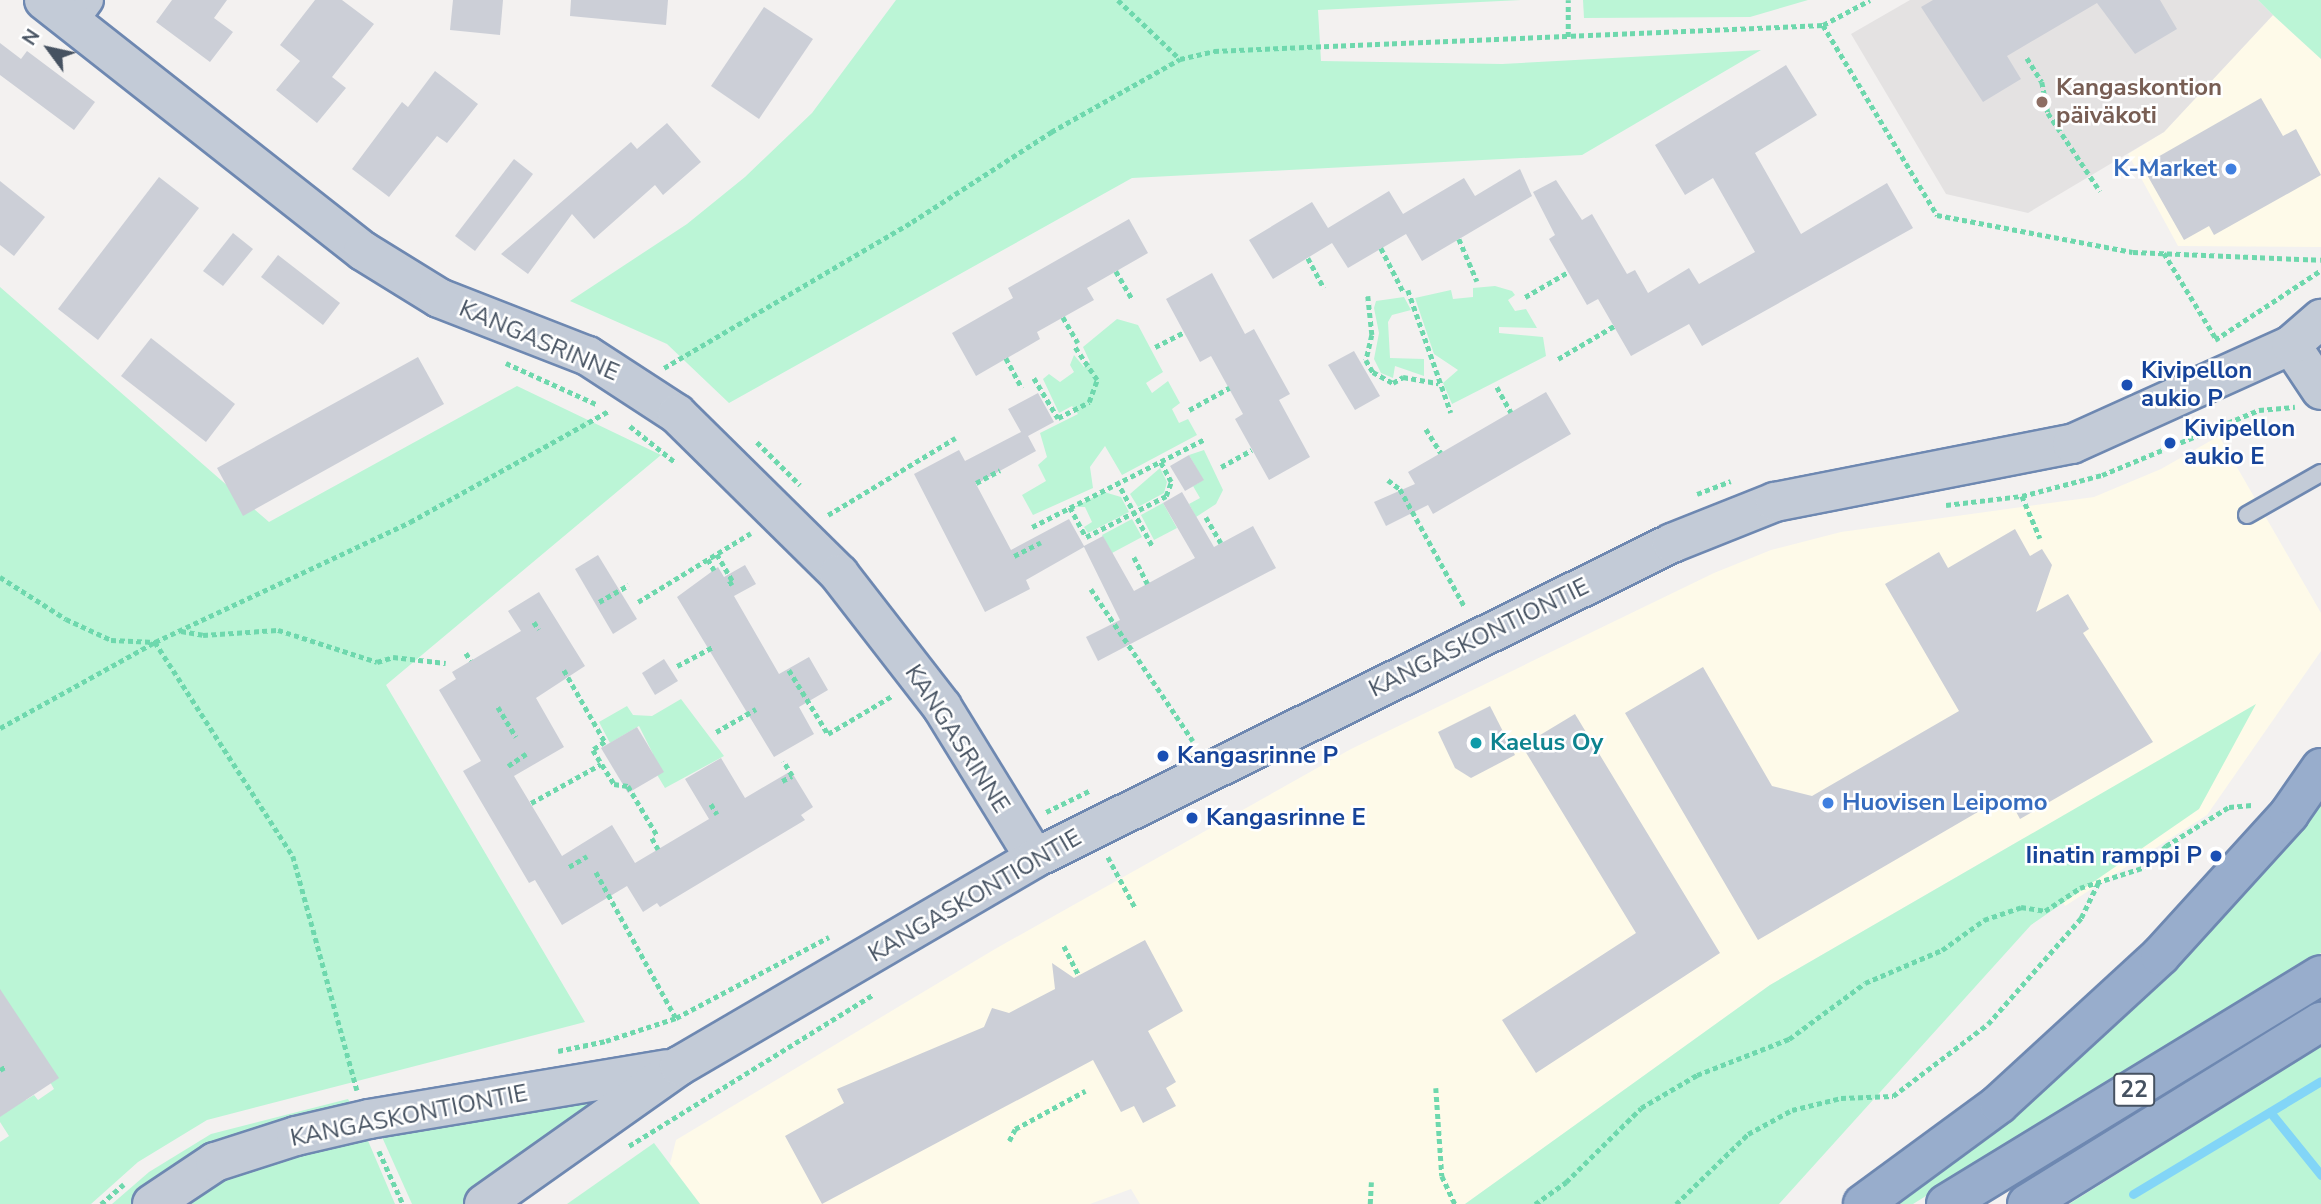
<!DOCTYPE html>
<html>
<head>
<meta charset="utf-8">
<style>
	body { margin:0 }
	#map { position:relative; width:2321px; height:1204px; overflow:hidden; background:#f3f1f0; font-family:"Nunito Sans",sans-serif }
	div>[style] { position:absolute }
	.commercial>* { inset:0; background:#fefae9 }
	.education>* { inset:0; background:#e4e2e2 }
	.green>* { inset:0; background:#bbf5d6 }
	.stream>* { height:9px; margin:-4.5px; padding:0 4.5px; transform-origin:4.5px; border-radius:4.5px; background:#82d5f7 }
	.building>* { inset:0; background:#cccfd7 }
	.path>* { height:4.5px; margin-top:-2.25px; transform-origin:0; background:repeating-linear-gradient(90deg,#6ed8ad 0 5px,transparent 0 8.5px) }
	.roads { filter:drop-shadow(2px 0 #6e88b1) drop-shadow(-2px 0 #6e88b1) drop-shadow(0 2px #6e88b1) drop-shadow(0 -2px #6e88b1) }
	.service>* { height:16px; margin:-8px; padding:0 8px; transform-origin:8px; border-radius:8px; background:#c3cbd7 }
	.minor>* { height:30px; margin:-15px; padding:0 15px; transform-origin:15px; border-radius:15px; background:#c3cbd7 }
	.tertiary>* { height:38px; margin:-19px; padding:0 19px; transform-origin:19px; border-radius:19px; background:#c3cbd7 }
	.trunk>* { height:38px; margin:-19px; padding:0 19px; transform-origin:19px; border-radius:19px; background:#98adcc }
	.dots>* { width:19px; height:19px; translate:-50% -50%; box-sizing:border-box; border:4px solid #fff; border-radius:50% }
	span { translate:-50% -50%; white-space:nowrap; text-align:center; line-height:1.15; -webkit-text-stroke:5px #fff; paint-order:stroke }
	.shield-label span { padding:2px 5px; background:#fff; border:2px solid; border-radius:5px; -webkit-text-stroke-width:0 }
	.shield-label { font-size:23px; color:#465261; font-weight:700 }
	.education-label { font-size:24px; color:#785e54; font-weight:700 }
	.left { translate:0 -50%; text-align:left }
	.shop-label { font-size:24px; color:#366cbe; font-weight:700 }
	.right { translate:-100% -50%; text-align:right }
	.street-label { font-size:24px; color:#465261 }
	.transit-label { font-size:24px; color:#164399; font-weight:700 }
	.culture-label { font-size:24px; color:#0d838f; font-weight:700 }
	.north { position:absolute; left:14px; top:14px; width:70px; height:70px; -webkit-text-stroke:5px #fff; paint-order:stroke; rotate:303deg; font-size:19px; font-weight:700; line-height:28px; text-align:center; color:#465261 }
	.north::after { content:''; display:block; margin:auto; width:24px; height:32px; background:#465261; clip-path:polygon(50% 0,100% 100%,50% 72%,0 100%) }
</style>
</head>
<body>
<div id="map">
	<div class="commercial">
		<div style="clip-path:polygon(2273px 15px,2321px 59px,2321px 247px,2178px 246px,2128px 154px,2164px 132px)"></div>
		<div style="clip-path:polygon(2219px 436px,2321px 613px,2321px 651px,2207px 815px,2065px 906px,2024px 838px,1770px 985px,1465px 1204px,1140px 1204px,1131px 1189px,1090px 1204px,700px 1204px,670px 1164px,676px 1140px,995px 949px,1351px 749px,1714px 573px,1771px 550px,1841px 532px,2094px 497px,2161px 469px)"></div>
	</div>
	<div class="education">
		<div style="clip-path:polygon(1910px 0,2258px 0,2273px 15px,2164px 132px,2028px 213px,1946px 194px,1851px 34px)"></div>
	</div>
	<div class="green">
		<div style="clip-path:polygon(896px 0,1521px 0,1318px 10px,1321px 61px,1502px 64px,1761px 50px,1582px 155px,1132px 178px,729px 403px,667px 344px,570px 301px,687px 224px,745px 177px,812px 113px)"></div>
		<div style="clip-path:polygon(1583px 0,1808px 0,1750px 17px,1584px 18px)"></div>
		<div style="clip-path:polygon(2258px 0,2321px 0,2321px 59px,2273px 15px)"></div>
		<div style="clip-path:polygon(1495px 286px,1512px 291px,1515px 295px,1508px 300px,1515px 311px,1526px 309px,1537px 328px,1499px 327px,1499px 333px,1543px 337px,1546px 356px,1452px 404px,1443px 383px,1458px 370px,1434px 354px,1415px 298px,1451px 290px,1453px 299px,1473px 297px,1473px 288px)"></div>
		<div style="clip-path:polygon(0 287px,269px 522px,517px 386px,661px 455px,386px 685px,585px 1022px,207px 1120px,138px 1162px,91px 1204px,0 1204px,0 1142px,9px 1136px,0 1122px,0 1093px,26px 1100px,34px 1095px,38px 1100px,54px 1089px,0 993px)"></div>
		<div style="clip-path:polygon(1404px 297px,1411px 310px,1392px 315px,1388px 322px,1390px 358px,1424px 359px,1424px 376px,1395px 366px,1393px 378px,1381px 373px,1374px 359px,1379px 333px,1374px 308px,1376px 301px)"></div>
		<div style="clip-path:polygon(1117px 319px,1138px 325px,1163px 372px,1146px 383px,1152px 393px,1168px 381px,1180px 403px,1172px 409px,1179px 423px,1188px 419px,1197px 435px,1122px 475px,1105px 446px,1090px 467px,1093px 488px,1033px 515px,1022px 495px,1046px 481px,1038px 465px,1047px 457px,1040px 433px,1078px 414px,1072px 406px,1059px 413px,1043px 379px,1049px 374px,1060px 382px,1074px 372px,1070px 365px,1074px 355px,1084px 367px,1090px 362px,1083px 347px)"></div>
		<div style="clip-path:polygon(1204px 450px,1223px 490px,1216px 504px,1196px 517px,1189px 504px,1200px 498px,1193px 486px,1203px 480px,1189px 455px)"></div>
		<div style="clip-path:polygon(1160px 468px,1167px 482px,1164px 493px,1138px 507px,1130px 494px)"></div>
		<div style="clip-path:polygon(1104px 492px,1121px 497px,1129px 512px,1088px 533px,1084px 527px,1092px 522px,1085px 507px,1074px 507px)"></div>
		<div style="clip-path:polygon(1163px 503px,1177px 528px,1154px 540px,1141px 515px)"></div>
		<div style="clip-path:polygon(1132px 519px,1142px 537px,1112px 553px,1102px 535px)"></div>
		<div style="clip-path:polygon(681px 699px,724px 756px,665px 788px,647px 758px,653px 754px,639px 726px,610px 743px,599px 722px,627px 706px,633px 715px,652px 716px)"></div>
		<div style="clip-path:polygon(2256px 704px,2199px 809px,2031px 925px,1779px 1204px,1465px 1204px,1770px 985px)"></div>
		<div style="clip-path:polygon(2321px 789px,2321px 953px,1913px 1204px,1896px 1204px,2005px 1118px)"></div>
		<div style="clip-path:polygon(2321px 1046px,2321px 1204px,2069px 1204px)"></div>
		<div style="clip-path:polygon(643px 1081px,469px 1204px,412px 1204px,378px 1128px)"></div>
		<div style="clip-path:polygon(348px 1099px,357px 1115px,134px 1204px,112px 1204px,149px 1172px,211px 1134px)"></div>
		<div style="clip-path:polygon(363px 1129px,395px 1204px,168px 1204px,185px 1192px)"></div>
		<div style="clip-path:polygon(654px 1143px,700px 1204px,567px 1204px)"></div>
	</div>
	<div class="stream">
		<div style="left:2270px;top:1112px;width:81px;rotate:51deg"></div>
		<div style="left:2133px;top:1194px;width:219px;rotate:-31deg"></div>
	</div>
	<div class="building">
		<div style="clip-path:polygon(172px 0,227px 0,214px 18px,233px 32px,210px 62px,156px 22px)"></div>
		<div style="clip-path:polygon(315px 0,342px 0,374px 24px,332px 77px,346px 88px,317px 123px,276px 90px,300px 61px,280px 45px)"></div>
		<div style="clip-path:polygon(453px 0,503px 0,500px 35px,450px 30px)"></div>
		<div style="clip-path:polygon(571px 0,668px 0,666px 25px,570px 16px)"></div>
		<div style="clip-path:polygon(1933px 0,2160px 0,2177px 29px,2135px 54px,2097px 3px,2007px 56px,2021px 79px,1983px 102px,1921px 7px)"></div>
		<div style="clip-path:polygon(764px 7px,813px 39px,759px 119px,711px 86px)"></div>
		<div style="clip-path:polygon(0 43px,21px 59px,27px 51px,95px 102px,74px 130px,0 75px)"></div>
		<div style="clip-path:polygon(1786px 65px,1817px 115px,1755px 153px,1801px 234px,1887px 183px,1913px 228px,1702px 346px,1689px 324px,1631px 356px,1598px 299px,1587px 305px,1549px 239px,1555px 235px,1533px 192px,1556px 180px,1582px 220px,1592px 214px,1627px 274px,1635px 270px,1648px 293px,1689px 268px,1699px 284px,1755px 252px,1713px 178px,1685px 195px,1655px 145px)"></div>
		<div style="clip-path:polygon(435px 71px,478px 104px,447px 143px,437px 136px,389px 197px,352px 169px,402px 102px,408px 107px)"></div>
		<div style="clip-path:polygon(2261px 98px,2283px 136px,2296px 129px,2321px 175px,2214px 235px,2209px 226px,2184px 240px,2142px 166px)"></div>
		<div style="clip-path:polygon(667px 123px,701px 162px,663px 195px,655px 185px,594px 239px,572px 214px,528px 274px,501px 254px,631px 142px,637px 149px)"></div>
		<div style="clip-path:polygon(514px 159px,533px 174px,475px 251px,455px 236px)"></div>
		<div style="clip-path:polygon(1520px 169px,1532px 196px,1422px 261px,1406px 234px,1348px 268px,1332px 243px,1273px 279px,1249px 240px,1312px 202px,1328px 228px,1389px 191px,1403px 214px,1464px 178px,1475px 196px)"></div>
		<div style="clip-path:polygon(159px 177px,199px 208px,98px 340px,58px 309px)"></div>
		<div style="clip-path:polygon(0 181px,45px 217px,14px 256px,0 245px)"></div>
		<div style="clip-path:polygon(1129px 219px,1148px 253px,1087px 288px,1094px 300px,1037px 332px,1040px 339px,976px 376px,952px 333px,1013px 298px,1008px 288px)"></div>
		<div style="clip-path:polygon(233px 233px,253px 249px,223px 286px,203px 271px)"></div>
		<div style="clip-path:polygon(278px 255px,340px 303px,323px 325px,261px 277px)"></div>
		<div style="clip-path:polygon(1212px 273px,1245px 334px,1254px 329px,1290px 394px,1279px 400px,1310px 457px,1269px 480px,1235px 419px,1243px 414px,1211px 356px,1200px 362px,1166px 299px)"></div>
		<div style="clip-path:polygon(151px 338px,235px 404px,206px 442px,121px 376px)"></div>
		<div style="clip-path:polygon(1354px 351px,1380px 396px,1355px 410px,1328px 365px)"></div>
		<div style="clip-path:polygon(418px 357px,444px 404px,243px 516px,217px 468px)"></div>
		<div style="clip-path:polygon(1546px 392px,1571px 434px,1433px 514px,1428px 505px,1386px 526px,1374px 502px,1415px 484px,1408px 472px)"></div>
		<div style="clip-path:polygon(1038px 393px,1054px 422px,1028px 436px,1036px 451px,976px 484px,1011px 550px,1069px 519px,1084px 546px,1103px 536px,1134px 591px,1195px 558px,1163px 503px,1182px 492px,1214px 547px,1253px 526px,1276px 568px,1098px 661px,1086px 637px,1120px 620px,1084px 547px,1026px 580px,1030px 589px,985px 612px,914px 474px,959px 450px,965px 461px,1021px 432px,1008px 409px)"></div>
		<div style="clip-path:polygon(1189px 455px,1204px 480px,1185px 491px,1170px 466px)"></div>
		<div style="clip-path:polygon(2015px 529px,2030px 556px,2042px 549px,2052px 565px,2036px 612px,2068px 594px,2089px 629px,2083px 633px,2153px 742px,2020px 819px,2007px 795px,1758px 940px,1625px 713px,1703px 667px,1772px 786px,1812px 796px,1959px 711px,1885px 584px,1939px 552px,1948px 568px)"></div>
		<div style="clip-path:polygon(598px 555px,637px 619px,613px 634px,575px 569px)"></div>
		<div style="clip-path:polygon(745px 565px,756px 584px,734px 596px,779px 674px,809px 657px,828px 690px,799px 707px,814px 734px,774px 757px,677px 597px,718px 567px,724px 577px)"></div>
		<div style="clip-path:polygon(539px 592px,585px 666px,536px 698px,564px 747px,514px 776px,562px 856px,612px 825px,635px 863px,709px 819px,685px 779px,721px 758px,745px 798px,791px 771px,813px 807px,801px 815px,805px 820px,660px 907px,657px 903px,643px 912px,627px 886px,562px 925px,535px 880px,529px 883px,463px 771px,481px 761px,439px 690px,456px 679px,452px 672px,521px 631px,508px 611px)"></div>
		<div style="clip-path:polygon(664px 659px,678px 681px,655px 695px,642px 673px)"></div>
		<div style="clip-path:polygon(1490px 706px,1515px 755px,1471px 778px,1455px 768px,1438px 732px)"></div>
		<div style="clip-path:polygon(1575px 714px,1720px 953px,1536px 1073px,1502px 1020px,1636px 933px,1522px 746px)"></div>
		<div style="clip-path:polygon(637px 727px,664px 772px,628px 793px,601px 748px)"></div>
		<div style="clip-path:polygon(1145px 940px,1183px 1011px,1148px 1031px,1176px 1082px,1166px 1088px,1176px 1106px,1143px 1123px,1134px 1106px,1121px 1112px,1093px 1060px,822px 1204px,785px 1136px,844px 1103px,837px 1089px,984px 1027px,992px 1008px,1009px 1013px,1055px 989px,1052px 963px,1074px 978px)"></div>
		<div style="clip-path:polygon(0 989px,59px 1078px,0 1117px)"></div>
	</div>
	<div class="path">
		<div style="left:1118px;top:0;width:86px;rotate:43.6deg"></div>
		<div style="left:1823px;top:25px;width:53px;rotate:-28deg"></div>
		<div style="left:1568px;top:37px;width:37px;rotate:-90deg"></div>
		<div style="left:2027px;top:58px;width:28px;rotate:58deg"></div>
		<div style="left:2042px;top:82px;width:32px;rotate:79deg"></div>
		<div style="left:2048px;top:113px;width:94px;rotate:56.3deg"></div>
		<div style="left:1459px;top:239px;width:46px;rotate:66.8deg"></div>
		<div style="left:1381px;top:248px;width:48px;rotate:62.9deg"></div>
		<div style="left:2164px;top:253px;width:102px;rotate:58.7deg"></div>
		<div style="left:1308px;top:258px;width:34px;rotate:62deg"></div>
		<div style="left:1116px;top:271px;width:32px;rotate:60deg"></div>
		<div style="left:1408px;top:290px;width:130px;rotate:70.7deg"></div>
		<div style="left:1368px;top:296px;width:39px;rotate:84deg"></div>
		<div style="left:1372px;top:335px;width:26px;rotate:103deg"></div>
		<div style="left:1366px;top:360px;width:14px;rotate:60deg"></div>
		<div style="left:1373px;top:372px;width:23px;rotate:29deg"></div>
		<div style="left:1393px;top:383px;width:12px;rotate:-31deg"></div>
		<div style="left:1403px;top:377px;width:36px;rotate:10deg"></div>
		<div style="left:1525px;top:297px;width:50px;rotate:-30.2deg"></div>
		<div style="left:1063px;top:317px;width:30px;rotate:60deg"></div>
		<div style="left:2215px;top:340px;width:127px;rotate:-33.4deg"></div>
		<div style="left:1155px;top:347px;width:33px;rotate:-27deg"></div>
		<div style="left:1006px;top:358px;width:34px;rotate:62deg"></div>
		<div style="left:1558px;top:359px;width:65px;rotate:-30.5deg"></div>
		<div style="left:506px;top:363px;width:99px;rotate:24.5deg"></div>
		<div style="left:664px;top:368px;width:288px;rotate:-30.5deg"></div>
		<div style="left:912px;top:222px;width:166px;rotate:-32.9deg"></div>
		<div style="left:1051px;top:132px;width:148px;rotate:-29.5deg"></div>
		<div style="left:1180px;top:59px;width:35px;rotate:-13deg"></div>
		<div style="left:1214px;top:51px;width:610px;rotate:-2.44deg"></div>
		<div style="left:1823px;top:25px;width:222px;rotate:59deg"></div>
		<div style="left:1937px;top:215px;width:199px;rotate:10.7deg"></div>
		<div style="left:2133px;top:252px;width:188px;rotate:2.4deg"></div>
		<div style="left:1034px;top:378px;width:47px;rotate:59deg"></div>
		<div style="left:1058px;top:418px;width:35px;rotate:-27deg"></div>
		<div style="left:1089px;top:402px;width:23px;rotate:-70deg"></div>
		<div style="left:1097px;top:380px;width:41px;rotate:-124.1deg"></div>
		<div style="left:1497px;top:387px;width:29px;rotate:61deg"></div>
		<div style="left:1189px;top:410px;width:46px;rotate:-28.8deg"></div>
		<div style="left:630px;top:426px;width:58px;rotate:38.7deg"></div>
		<div style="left:1426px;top:429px;width:28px;rotate:58deg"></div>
		<div style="left:757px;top:442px;width:61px;rotate:45deg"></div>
		<div style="left:1221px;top:467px;width:35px;rotate:-29deg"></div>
		<div style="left:1388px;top:480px;width:15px;rotate:37deg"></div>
		<div style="left:1400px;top:489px;width:135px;rotate:61.2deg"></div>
		<div style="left:1117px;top:481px;width:75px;rotate:61.4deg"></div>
		<div style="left:976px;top:483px;width:27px;rotate:-28deg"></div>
		<div style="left:1697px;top:494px;width:36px;rotate:-21deg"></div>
		<div style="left:2022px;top:496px;width:46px;rotate:66.8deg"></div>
		<div style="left:1946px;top:505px;width:77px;rotate:-6.8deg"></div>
		<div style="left:2022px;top:496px;width:83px;rotate:-14.7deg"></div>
		<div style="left:2102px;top:475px;width:170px;rotate:-22.5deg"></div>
		<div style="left:2259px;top:410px;width:36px;rotate:-5deg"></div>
		<div style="left:1070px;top:507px;width:34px;rotate:62deg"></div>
		<div style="left:1086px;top:537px;width:90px;rotate:-27.1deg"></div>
		<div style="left:1166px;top:496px;width:15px;rotate:-70deg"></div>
		<div style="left:1171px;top:482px;width:24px;rotate:-118deg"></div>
		<div style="left:828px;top:515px;width:149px;rotate:-31.2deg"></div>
		<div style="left:1206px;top:517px;width:30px;rotate:60deg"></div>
		<div style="left:1032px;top:527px;width:194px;rotate:-27deg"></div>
		<div style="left:717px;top:554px;width:32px;rotate:60deg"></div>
		<div style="left:733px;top:582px;width:6px;rotate:149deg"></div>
		<div style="left:1014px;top:556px;width:30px;rotate:-27deg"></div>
		<div style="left:1134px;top:557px;width:30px;rotate:63deg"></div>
		<div style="left:708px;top:559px;width:13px;rotate:61deg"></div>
		<div style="left:0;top:577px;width:78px;rotate:32.5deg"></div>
		<div style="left:66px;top:619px;width:50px;rotate:25deg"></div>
		<div style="left:111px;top:640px;width:44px;rotate:2.6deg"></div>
		<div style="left:155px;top:642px;width:255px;rotate:57.2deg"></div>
		<div style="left:293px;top:856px;width:243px;rotate:74.7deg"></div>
		<div style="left:1091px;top:589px;width:183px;rotate:56.1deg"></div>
		<div style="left:599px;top:602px;width:34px;rotate:-30deg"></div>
		<div style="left:638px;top:602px;width:132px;rotate:-31.4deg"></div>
		<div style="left:534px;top:622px;width:9px;rotate:58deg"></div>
		<div style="left:181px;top:631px;width:22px;rotate:10deg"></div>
		<div style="left:203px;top:635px;width:75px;rotate:-3.8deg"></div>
		<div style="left:278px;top:630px;width:104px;rotate:17.9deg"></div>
		<div style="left:377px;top:662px;width:17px;rotate:-17deg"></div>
		<div style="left:393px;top:657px;width:53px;rotate:6.5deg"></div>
		<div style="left:466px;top:653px;width:9px;rotate:58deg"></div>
		<div style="left:677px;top:666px;width:40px;rotate:-28deg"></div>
		<div style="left:564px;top:670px;width:83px;rotate:60.3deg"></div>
		<div style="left:605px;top:742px;width:14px;rotate:146deg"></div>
		<div style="left:593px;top:750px;width:40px;rotate:58deg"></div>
		<div style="left:614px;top:784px;width:14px;rotate:8deg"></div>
		<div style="left:628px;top:786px;width:57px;rotate:59.4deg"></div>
		<div style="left:789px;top:670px;width:75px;rotate:58.6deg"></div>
		<div style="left:828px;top:734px;width:74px;rotate:-30.7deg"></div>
		<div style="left:498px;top:707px;width:35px;rotate:59deg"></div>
		<div style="left:0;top:728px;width:177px;rotate:-29deg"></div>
		<div style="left:155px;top:642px;width:282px;rotate:-25.2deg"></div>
		<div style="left:410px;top:522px;width:229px;rotate:-29.2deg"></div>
		<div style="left:716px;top:732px;width:46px;rotate:-29.9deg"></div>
		<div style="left:508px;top:766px;width:22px;rotate:-34deg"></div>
		<div style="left:782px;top:781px;width:11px;rotate:-27deg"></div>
		<div style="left:792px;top:776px;width:17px;rotate:-121deg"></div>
		<div style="left:531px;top:803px;width:80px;rotate:-29.1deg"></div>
		<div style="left:711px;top:804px;width:12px;rotate:59deg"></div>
		<div style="left:1046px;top:812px;width:50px;rotate:-26.1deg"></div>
		<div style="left:652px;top:838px;width:13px;rotate:61deg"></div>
		<div style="left:1108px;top:857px;width:59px;rotate:61.7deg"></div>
		<div style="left:569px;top:867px;width:21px;rotate:-31deg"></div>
		<div style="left:596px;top:872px;width:166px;rotate:61.3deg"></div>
		<div style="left:1064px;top:946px;width:33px;rotate:63deg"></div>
		<div style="left:558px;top:1051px;width:49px;rotate:-11.8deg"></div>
		<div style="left:606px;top:1041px;width:74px;rotate:-18.2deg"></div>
		<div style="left:676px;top:1018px;width:173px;rotate:-27.9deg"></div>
		<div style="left:0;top:1070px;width:6px;rotate:-31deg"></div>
		<div style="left:1436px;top:1088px;width:88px;rotate:86.1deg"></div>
		<div style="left:1442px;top:1176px;width:31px;rotate:65deg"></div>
		<div style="left:1009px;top:1141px;width:13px;rotate:-63deg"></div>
		<div style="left:1015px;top:1129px;width:80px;rotate:-28.5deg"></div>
		<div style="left:629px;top:1146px;width:288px;rotate:-31.8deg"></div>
		<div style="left:379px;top:1151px;width:58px;rotate:65.6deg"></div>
		<div style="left:101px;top:1204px;width:30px;rotate:-41deg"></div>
		<div style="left:1370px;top:1204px;width:22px;rotate:-87deg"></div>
		<div style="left:1535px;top:1204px;width:38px;rotate:-35deg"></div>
		<div style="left:1566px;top:1182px;width:105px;rotate:-44.6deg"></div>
		<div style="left:1641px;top:1108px;width:65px;rotate:-30.5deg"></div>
		<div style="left:1697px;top:1075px;width:99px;rotate:-21.4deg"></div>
		<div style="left:1789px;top:1039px;width:94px;rotate:-36.4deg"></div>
		<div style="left:1865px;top:983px;width:84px;rotate:-23.2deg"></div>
		<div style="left:1942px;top:950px;width:52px;rotate:-35.5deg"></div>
		<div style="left:1984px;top:920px;width:39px;rotate:-19deg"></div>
		<div style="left:2021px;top:907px;width:24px;rotate:9deg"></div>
		<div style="left:2045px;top:911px;width:42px;rotate:-33.3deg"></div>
		<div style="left:2080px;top:888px;width:68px;rotate:-17.9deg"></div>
		<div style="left:2145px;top:867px;width:30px;rotate:-45deg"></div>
		<div style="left:2166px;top:846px;width:74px;rotate:-31.8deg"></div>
		<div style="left:2229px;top:807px;width:23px;rotate:-5deg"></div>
		<div style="left:1676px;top:1204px;width:100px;rotate:-44.2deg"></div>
		<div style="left:1748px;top:1134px;width:50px;rotate:-28.6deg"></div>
		<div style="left:1792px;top:1110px;width:50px;rotate:-13.8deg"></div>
		<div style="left:1841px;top:1098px;width:52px;rotate:-2.2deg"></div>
		<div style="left:1893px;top:1096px;width:119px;rotate:-37.2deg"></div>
		<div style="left:1988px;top:1024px;width:141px;rotate:-48.7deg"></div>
		<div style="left:2081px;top:918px;width:39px;rotate:-64deg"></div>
	</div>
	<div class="roads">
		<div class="service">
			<div style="left:2247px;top:515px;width:85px;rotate:-29.6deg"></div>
		</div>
		<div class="minor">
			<div style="left:72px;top:22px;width:27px;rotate:-54deg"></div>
		</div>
		<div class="tertiary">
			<div style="left:44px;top:0;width:406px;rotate:38.2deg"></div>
			<div style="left:363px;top:251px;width:89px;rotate:31.7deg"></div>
			<div style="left:439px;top:298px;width:160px;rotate:21.3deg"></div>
			<div style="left:588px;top:356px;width:106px;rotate:33.1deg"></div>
			<div style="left:677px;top:414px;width:228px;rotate:44.6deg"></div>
			<div style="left:839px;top:574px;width:168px;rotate:52.2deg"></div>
			<div style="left:942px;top:707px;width:177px;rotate:58.4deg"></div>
			<div style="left:2291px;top:345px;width:54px;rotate:56.3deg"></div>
			<div style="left:152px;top:1204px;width:76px;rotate:-33.7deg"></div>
			<div style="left:215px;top:1162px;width:85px;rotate:-17.8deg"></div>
			<div style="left:296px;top:1136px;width:75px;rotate:-13.1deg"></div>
			<div style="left:369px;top:1119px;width:302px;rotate:-9.5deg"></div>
			<div style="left:484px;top:1204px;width:239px;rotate:-35.3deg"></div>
			<div style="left:679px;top:1066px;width:412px;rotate:-30.3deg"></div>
			<div style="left:1035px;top:858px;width:711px;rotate:-26.31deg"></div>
			<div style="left:1672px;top:543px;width:111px;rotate:-21.7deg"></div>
			<div style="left:1775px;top:502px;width:303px;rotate:-11.1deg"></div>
			<div style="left:2072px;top:444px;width:240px;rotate:-24.3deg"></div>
			<div style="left:2291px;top:345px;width:40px;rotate:-41deg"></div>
		</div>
		<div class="trunk">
			<div style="left:1863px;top:1204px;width:169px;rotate:-36.3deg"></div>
			<div style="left:1999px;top:1104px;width:219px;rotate:-42.6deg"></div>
			<div style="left:2160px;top:956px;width:192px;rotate:-47.7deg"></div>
			<div style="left:2289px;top:814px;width:56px;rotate:-55.2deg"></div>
			<div style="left:1946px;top:1204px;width:439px;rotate:-31.4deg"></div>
			<div style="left:2027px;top:1204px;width:346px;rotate:-31.8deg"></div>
		</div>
	</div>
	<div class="dots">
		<div style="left:2042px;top:102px;background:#8d6e63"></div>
		<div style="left:2231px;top:169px;background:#3f7fe0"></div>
		<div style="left:2127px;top:385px;background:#1a4fb4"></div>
		<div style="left:2170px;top:443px;background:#1a4fb4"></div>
		<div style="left:1476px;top:743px;background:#0f9aa8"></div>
		<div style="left:1163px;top:756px;background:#1a4fb4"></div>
		<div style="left:1828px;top:803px;background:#3f7fe0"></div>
		<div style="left:1192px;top:818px;background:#1a4fb4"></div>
		<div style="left:2216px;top:856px;background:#1a4fb4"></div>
	</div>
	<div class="shield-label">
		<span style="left:2134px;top:1090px">22</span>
	</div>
	<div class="education-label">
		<span class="left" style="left:2056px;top:102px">Kangaskontion<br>päiväkoti</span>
	</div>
	<div class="shop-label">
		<span class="right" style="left:2217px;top:169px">K-Market</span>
		<span class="left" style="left:1842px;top:803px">Huovisen Leipomo</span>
	</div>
	<div class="street-label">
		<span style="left:539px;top:341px;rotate:23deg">KANGASRINNE</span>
		<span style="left:1479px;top:638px;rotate:-26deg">KANGASKONTIONTIE</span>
		<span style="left:957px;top:739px;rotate:57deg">KANGASRINNE</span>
		<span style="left:975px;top:896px;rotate:-30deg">KANGASKONTIONTIE</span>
		<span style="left:409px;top:1116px;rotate:-11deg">KANGASKONTIONTIE</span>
	</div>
	<div class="transit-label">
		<span class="left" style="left:2141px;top:385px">Kivipellon<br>aukio P</span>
		<span class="left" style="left:2184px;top:443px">Kivipellon<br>aukio E</span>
		<span class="left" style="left:1177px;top:756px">Kangasrinne P</span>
		<span class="left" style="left:1206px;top:818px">Kangasrinne E</span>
		<span class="right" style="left:2202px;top:856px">Iinatin ramppi P</span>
	</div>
	<div class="culture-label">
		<span class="left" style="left:1490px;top:743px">Kaelus Oy</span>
	</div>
	<div class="north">N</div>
</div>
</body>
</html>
